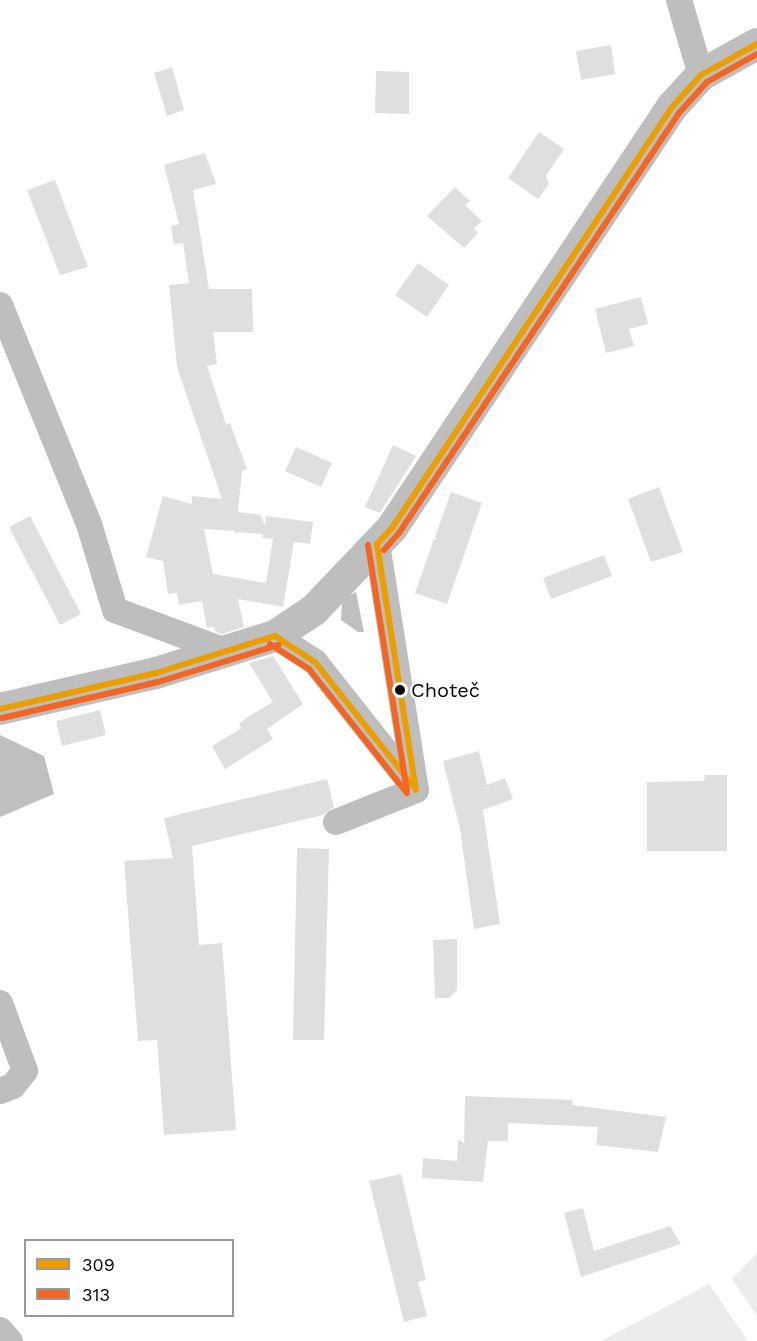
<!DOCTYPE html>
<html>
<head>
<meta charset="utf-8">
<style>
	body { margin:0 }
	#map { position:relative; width:757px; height:1341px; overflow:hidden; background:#fff; font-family:"Work Sans",sans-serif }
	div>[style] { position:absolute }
	.green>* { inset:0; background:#ececec }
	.water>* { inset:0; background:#bfbfbf }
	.building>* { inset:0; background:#dfdfdf }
	.minor>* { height:26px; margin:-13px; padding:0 13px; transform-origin:13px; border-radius:13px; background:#bebebe }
	.tertiary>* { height:32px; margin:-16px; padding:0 16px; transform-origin:16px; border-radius:16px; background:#bebebe }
	.bus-1>* { height:6px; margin:-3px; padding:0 3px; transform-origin:3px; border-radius:3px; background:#eb9e00 }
	.bus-2>* { height:6px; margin:-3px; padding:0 3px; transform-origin:3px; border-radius:3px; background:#f26522 }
	.dots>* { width:16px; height:16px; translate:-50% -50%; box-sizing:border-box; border:3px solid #fff; border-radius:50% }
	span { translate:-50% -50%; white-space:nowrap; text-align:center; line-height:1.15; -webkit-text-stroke:5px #fff; paint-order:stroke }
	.bus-label { font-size:20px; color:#000 }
	.left { translate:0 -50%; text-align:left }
	.legend { position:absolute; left:24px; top:1239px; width:210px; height:78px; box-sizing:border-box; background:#fff; border:2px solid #999; margin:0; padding:8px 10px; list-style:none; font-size:18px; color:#000 }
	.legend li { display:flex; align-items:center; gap:12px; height:30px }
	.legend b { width:30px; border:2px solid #999 }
</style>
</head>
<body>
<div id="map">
	<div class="green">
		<div style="clip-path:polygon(757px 1253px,757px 1316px,732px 1279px)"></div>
		<div style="clip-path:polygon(709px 1284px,748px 1341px,601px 1341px)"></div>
	</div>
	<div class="water">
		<div style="clip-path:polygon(356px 592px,364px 632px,358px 632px,341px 620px,342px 604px,347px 597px)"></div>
		<div style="clip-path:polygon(0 735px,44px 756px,54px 794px,0 817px)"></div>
	</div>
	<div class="building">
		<div style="clip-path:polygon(611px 45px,615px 74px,581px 80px,576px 51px)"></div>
		<div style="clip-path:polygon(172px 67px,184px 110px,167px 116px,154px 73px)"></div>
		<div style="clip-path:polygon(376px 71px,409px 72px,409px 114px,375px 113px)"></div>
		<div style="clip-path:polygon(539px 132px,564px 149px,546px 176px,549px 184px,538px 199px,508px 178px)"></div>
		<div style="clip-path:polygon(evenodd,205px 153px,216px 184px,193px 190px,209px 289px,252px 289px,253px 332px,213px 332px,217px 364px,207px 366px,226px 424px,230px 423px,247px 469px,242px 471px,238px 512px,261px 515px,265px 526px,266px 516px,313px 522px,310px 544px,294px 542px,283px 607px,238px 599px,244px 627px,222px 634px,215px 631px,214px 627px,207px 628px,202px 601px,179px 605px,177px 593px,168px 594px,163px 561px,146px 557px,163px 496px,192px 504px,192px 496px,222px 499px,177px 367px,169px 285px,189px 283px,183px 243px,174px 244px,171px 226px,179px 224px,164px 165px,205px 153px,204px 529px,235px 531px,236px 536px,237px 532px,263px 534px,263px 538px,273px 539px,266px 583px,213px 574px,204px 529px)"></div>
		<div style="clip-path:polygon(55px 180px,88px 267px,60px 275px,27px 190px)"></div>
		<div style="clip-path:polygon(455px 187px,470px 201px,465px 205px,482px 221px,474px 229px,478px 233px,464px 248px,427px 216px)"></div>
		<div style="clip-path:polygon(418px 263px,449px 285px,427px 317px,395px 295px)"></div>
		<div style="clip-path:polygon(641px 297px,648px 324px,629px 329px,634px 346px,606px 353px,595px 309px)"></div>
		<div style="clip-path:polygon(393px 445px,416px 456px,380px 513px,365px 507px)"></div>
		<div style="clip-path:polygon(296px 447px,332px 463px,321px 487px,285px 471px)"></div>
		<div style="clip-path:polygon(659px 487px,683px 552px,651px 562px,628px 499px)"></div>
		<div style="clip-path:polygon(451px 492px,482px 503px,447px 604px,415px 593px,434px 539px,437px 540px,435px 537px)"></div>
		<div style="clip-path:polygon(30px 516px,81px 614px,60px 625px,9px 527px)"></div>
		<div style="clip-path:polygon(604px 555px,612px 576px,551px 599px,543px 578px)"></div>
		<div style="clip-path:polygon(273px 656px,303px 704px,267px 729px,273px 739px,225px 769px,212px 746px,242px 728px,239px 724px,246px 718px,273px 702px,249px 663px)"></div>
		<div style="clip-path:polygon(100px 710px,106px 735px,62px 746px,56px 721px)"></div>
		<div style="clip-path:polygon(479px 751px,487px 785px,505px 778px,513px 799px,483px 810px,500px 924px,474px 929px,460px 829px,443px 761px)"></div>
		<div style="clip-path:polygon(705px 775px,727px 775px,727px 851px,647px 851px,647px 782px,704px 781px)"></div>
		<div style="clip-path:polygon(327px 779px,334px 807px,323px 815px,192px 846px,199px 945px,222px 943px,236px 1130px,164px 1135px,157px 1040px,138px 1041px,124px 861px,173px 858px,164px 818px)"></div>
		<div style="clip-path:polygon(297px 848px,329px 849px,324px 1040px,293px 1040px)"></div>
		<div style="clip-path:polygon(457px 939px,457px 990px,449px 998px,435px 998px,433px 940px)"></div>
		<div style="clip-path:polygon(465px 1096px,573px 1100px,572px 1105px,666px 1117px,658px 1152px,596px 1145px,598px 1127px,508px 1123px,508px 1141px,488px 1141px,483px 1182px,422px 1178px,423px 1158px,457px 1161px,458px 1140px,464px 1143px)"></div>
		<div style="clip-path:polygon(401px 1174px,426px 1280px,418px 1282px,427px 1316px,404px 1322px,369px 1181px)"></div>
		<div style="clip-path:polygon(583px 1208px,594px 1251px,670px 1226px,681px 1244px,581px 1277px,564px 1213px)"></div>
	</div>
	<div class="minor">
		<div style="left:679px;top:0;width:78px;rotate:73.7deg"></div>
		<div style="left:0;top:305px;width:236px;rotate:67.9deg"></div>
		<div style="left:89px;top:524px;width:90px;rotate:73.2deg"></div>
		<div style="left:115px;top:610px;width:117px;rotate:20.4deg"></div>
		<div style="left:377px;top:544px;width:249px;rotate:81deg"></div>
		<div style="left:275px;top:636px;width:48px;rotate:33deg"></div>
		<div style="left:315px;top:662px;width:163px;rotate:51.7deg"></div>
		<div style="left:336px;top:822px;width:86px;rotate:-21.8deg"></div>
		<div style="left:0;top:1003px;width:72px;rotate:69.8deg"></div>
		<div style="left:25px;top:1071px;width:19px;rotate:129deg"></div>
		<div style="left:13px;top:1086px;width:14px;rotate:159deg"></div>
		<div style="left:0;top:1330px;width:15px;rotate:48deg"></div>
	</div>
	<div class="tertiary">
		<div style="left:0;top:709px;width:160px;rotate:-13deg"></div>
		<div style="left:156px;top:673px;width:125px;rotate:-17.3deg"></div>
		<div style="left:275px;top:636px;width:47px;rotate:-33.7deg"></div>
		<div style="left:314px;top:610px;width:113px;rotate:-46.4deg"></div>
		<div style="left:392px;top:528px;width:506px;rotate:-56.37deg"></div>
		<div style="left:672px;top:107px;width:43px;rotate:-47.8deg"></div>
		<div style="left:701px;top:75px;width:64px;rotate:-29deg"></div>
	</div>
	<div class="bus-1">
		<div style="left:377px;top:544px;width:22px;rotate:-47deg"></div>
		<div style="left:392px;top:528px;width:506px;rotate:-56.37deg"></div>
		<div style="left:672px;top:107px;width:43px;rotate:-47.8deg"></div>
		<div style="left:701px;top:75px;width:64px;rotate:-29deg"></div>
		<div style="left:377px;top:544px;width:249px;rotate:81deg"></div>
		<div style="left:275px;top:636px;width:48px;rotate:33deg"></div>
		<div style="left:315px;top:662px;width:159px;rotate:51.6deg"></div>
		<div style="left:0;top:709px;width:160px;rotate:-13deg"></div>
		<div style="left:156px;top:673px;width:125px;rotate:-17.3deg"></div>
	</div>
	<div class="bus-2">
		<div style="left:368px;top:545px;width:249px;rotate:81deg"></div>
		<div style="left:384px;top:550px;width:23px;rotate:-49deg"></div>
		<div style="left:399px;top:533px;width:505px;rotate:-56.31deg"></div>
		<div style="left:679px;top:113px;width:42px;rotate:-47.9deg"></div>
		<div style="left:707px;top:82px;width:57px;rotate:-29.2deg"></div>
		<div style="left:270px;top:644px;width:46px;rotate:32.7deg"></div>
		<div style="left:309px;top:669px;width:158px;rotate:51.7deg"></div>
		<div style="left:2px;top:718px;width:160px;rotate:-13deg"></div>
		<div style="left:158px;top:682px;width:126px;rotate:-17.1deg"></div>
	</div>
	<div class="dots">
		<div style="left:400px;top:690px;background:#000"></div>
	</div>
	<div class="bus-label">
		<span class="left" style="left:411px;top:690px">Choteč</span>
	</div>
	<ul class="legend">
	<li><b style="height:8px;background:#eb9e00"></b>309</li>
	<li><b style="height:8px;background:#f26522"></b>313</li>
	</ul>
</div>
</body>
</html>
